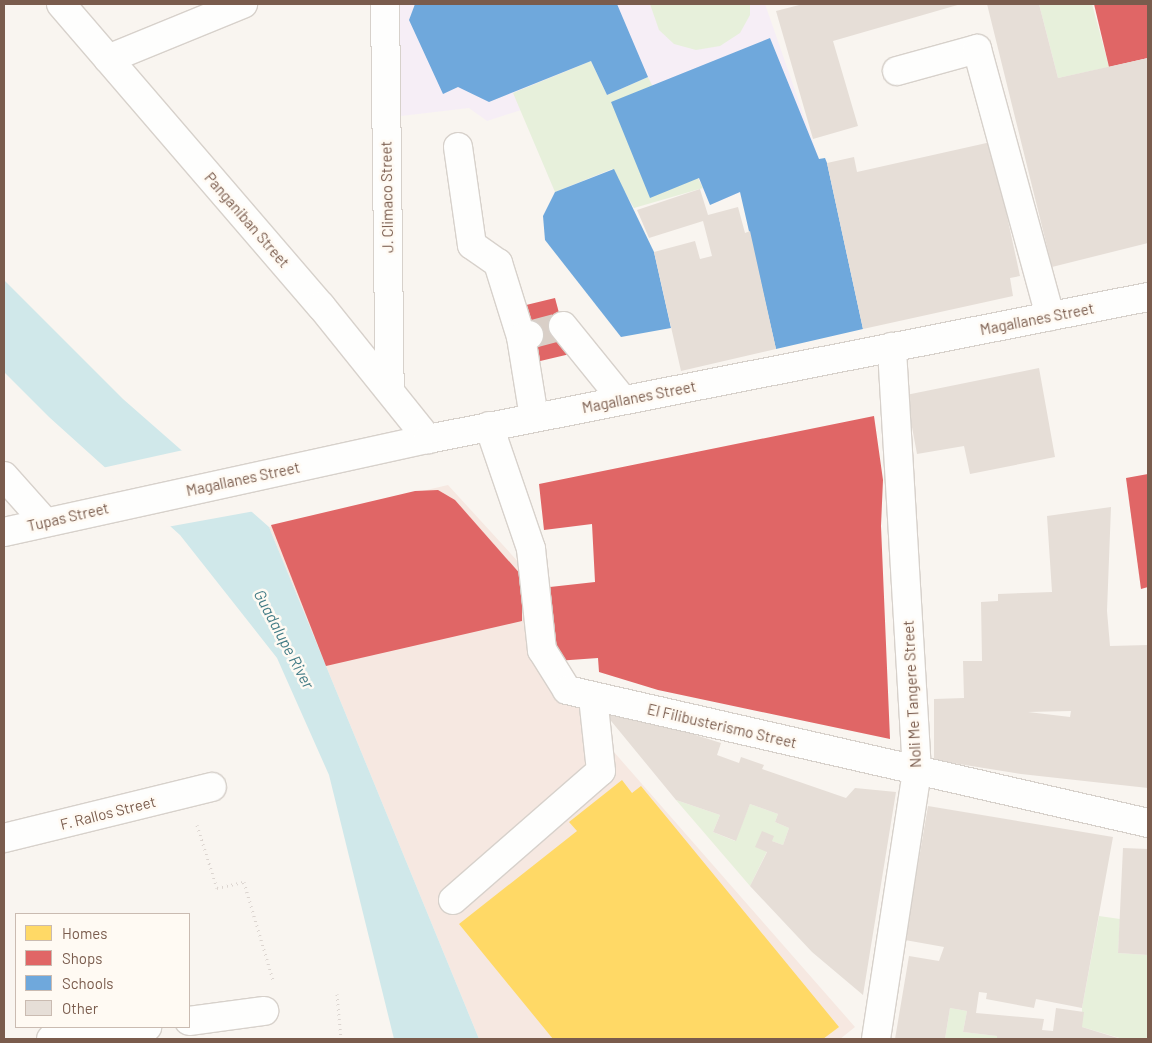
<!DOCTYPE html>
<html>
<head>
<meta charset="utf-8">
<style>
	body { margin:0 }
	#map { position:relative; width:1152px; height:1043px; overflow:hidden; background:#f9f5f0; font-family:Barlow,sans-serif }
	div>[style] { position:absolute }
	.commercial>* { inset:0; background:#f6e8e1 }
	.education>* { inset:0; background:#f6eef6 }
	.green>* { inset:0; background:#e7f0db }
	.water>* { inset:0; background:#d0e8ea }
	.pier>* { inset:0; background:#f9f5f0 }
	.homes>* { inset:0; background:#ffd966 }
	.shops>* { inset:0; background:#e06666 }
	.schools>* { inset:0; background:#6fa8dc }
	.building>* { inset:0; background:#e6ded7 }
	.minor-tunnel>* { height:28px; margin-top:-14px; transform-origin:0; background:repeating-linear-gradient(90deg,#d9cfc7 0 28px,transparent 0 42px) }
	.path>* { height:3px; margin-top:-1.5px; transform-origin:0; background:repeating-linear-gradient(90deg,#dcd5d0 0 1px,transparent 0 5px) }
	.roads { filter:drop-shadow(1px 0 #d7d1cb) drop-shadow(-1px 0 #d7d1cb) drop-shadow(0 1px #d7d1cb) drop-shadow(0 -1px #d7d1cb) }
	.minor>* { height:28px; margin:-14px; padding:0 14px; transform-origin:14px; border-radius:14px; background:#fefefd }
	span { translate:-50% -50%; white-space:nowrap; text-align:center; line-height:1.15; -webkit-text-stroke:5px #fffaf3; paint-order:stroke }
	.street-label { font-size:15px; color:#7a5c4d }
	.water-label { font-size:16px; color:#437c86; font-style:italic }
	.frame { position:absolute; inset:0; border:5px solid #7a5c4d; pointer-events:none }
	.legend { position:absolute; left:15px; top:913px; width:175px; height:115px; box-sizing:border-box; background:#fffaf3; border:1px solid #cabbb1; margin:0; padding:6px 9px; list-style:none; font-size:15px; color:#7a5c4d }
	.legend li { display:flex; align-items:center; gap:10px; height:25px }
	.legend b { width:25px; border:1px solid #cabbb1 }
</style>
</head>
<body>
<div id="map">
	<div class="commercial">
		<div style="clip-path:polygon(448px 485px,522px 566px,526px 632px,592px 727px,855px 1027px,840px 1039px,479px 1039px,269px 527px)"></div>
	</div>
	<div class="education">
		<div style="clip-path:polygon(398px 4px,765px 4px,819px 159px,710px 205px,698px 178px,634px 208px,612px 169px,555px 192px,521px 110px,487px 121px,469px 108px,401px 116px)"></div>
	</div>
	<div class="green">
		<div style="clip-path:polygon(650px 4px,750px 4px,750px 15px,740px 33px,720px 46px,696px 50px,674px 44px,659px 30px)"></div>
		<div style="clip-path:polygon(1039px 4px,1092px 4px,1109px 67px,1058px 78px)"></div>
		<div style="clip-path:polygon(591px 61px,607px 95px,648px 77px,703px 188px,634px 208px,612px 169px,555px 192px,513px 93px)"></div>
		<div style="clip-path:polygon(676px 800px,720px 815px,713px 832px,735px 841px,750px 804px,778px 814px,775px 822px,789px 828px,783px 845px,772px 841px,750px 886px)"></div>
		<div style="clip-path:polygon(1099px 916px,1120px 919px,1118px 953px,1148px 955px,1148px 1039px,1123px 1039px,1082px 1027px,1082px 1008px)"></div>
		<div style="clip-path:polygon(950px 1008px,967px 1011px,963px 1032px,997px 1036px,997px 1039px,945px 1039px)"></div>
	</div>
	<div class="water">
		<div style="clip-path:polygon(4px 280px,123px 399px,269px 527px,479px 1039px,394px 1039px,329px 775px,277px 658px,180px 535px,49px 417px,4px 372px)"></div>
	</div>
	<div class="pier">
		<div style="clip-path:polygon(188px 449px,255px 511px,167px 527px,102px 468px)"></div>
	</div>
	<div class="homes">
		<div style="clip-path:polygon(622px 780px,632px 793px,641px 786px,839px 1027px,823px 1039px,553px 1039px,459px 924px,577px 831px,569px 822px)"></div>
	</div>
	<div class="shops">
		<div style="clip-path:polygon(1094px 4px,1148px 4px,1148px 58px,1109px 67px)"></div>
		<div style="clip-path:polygon(555px 298px,570px 354px,536px 362px,522px 306px)"></div>
		<div style="clip-path:polygon(874px 416px,883px 480px,881px 526px,890px 739px,658px 690px,599px 672px,598px 658px,556px 661px,550px 587px,595px 582px,592px 524px,544px 530px,539px 484px)"></div>
		<div style="clip-path:polygon(1148px 474px,1148px 587px,1141px 589px,1126px 478px)"></div>
		<div style="clip-path:polygon(438px 490px,455px 500px,522px 576px,522px 621px,326px 666px,271px 525px,415px 491px)"></div>
	</div>
	<div class="schools">
		<div style="clip-path:polygon(415px 4px,617px 4px,648px 77px,607px 95px,591px 61px,489px 102px,458px 87px,443px 94px,409px 20px)"></div>
		<div style="clip-path:polygon(770px 38px,819px 159px,825px 158px,827px 163px,863px 329px,776px 349px,740px 192px,710px 205px,699px 178px,650px 198px,611px 102px)"></div>
		<div style="clip-path:polygon(614px 169px,654px 252px,671px 328px,621px 337px,545px 240px,543px 216px,555px 192px)"></div>
	</div>
	<div class="building">
		<div style="clip-path:polygon(803px 4px,961px 4px,833px 41px,858px 126px,813px 139px,776px 11px)"></div>
		<div style="clip-path:polygon(987px 4px,1039px 4px,1058px 78px,1148px 58px,1148px 243px,1052px 267px)"></div>
		<div style="clip-path:polygon(991px 142px,1020px 276px,1010px 278px,1013px 296px,863px 329px,827px 163px,854px 157px,857px 172px)"></div>
		<div style="clip-path:polygon(700px 189px,708px 215px,738px 207px,745px 233px,750px 231px,776px 349px,681px 371px,654px 252px,695px 241px,700px 259px,712px 256px,703px 221px,649px 238px,637px 210px)"></div>
		<div style="clip-path:polygon(1039px 368px,1055px 457px,970px 474px,964px 446px,917px 454px,906px 395px)"></div>
		<div style="clip-path:polygon(evenodd,1111px 507px,1107px 611px,1110px 646px,1148px 645px,1148px 788px,1021px 774px,934px 760px,934px 699px,964px 698px,963px 661px,982px 661px,981px 602px,998px 601px,998px 594px,1052px 592px,1047px 516px,1111px 507px,1071px 711px,1070px 717px,1028px 712px,1071px 711px)"></div>
		<div style="clip-path:polygon(610px 708px,721px 743px,717px 755px,739px 763px,741px 757px,764px 765px,762px 769px,846px 798px,855px 788px,896px 792px,863px 995px,812px 952px,750px 886px,767px 852px,755px 847px,762px 831px,774px 836px,772px 841px,783px 845px,789px 828px,775px 822px,778px 814px,750px 804px,736px 841px,713px 832px,720px 815px,676px 800px,607px 716px)"></div>
		<div style="clip-path:polygon(928px 806px,1113px 837px,1082px 1008px,1036px 999px,1034px 1008px,986px 999px,987px 993px,979px 992px,976px 1013px,1044px 1019px,1042px 1030px,1053px 1031px,1056px 1008px,1084px 1012px,1082px 1027px,1121px 1039px,997px 1039px,997px 1036px,963px 1032px,967px 1011px,950px 1008px,945px 1039px,895px 1039px,909px 956px,939px 961px,944px 947px,905px 940px)"></div>
		<div style="clip-path:polygon(1123px 848px,1148px 849px,1148px 955px,1118px 953px)"></div>
	</div>
	<div class="minor-tunnel">
		<div style="left:529px;top:335px;width:35px;rotate:-15deg"></div>
	</div>
	<div class="path">
		<div style="left:197px;top:825px;width:66px;rotate:72.4deg"></div>
		<div style="left:217px;top:888px;width:28px;rotate:-13deg"></div>
		<div style="left:244px;top:882px;width:102px;rotate:73.5deg"></div>
		<div style="left:337px;top:994px;width:45px;rotate:84.9deg"></div>
	</div>
	<div class="roads">
		<div class="minor">
			<div style="left:61px;top:4px;width:399px;rotate:49.3deg"></div>
			<div style="left:321px;top:306px;width:171px;rotate:51.2deg"></div>
			<div style="left:385px;top:4px;width:386px;rotate:89.3deg"></div>
			<div style="left:108px;top:59px;width:146px;rotate:-22.2deg"></div>
			<div style="left:897px;top:71px;width:83px;rotate:-15.4deg"></div>
			<div style="left:977px;top:49px;width:277px;rotate:74.7deg"></div>
			<div style="left:458px;top:147px;width:99px;rotate:81.9deg"></div>
			<div style="left:472px;top:245px;width:32px;rotate:35deg"></div>
			<div style="left:498px;top:263px;width:77px;rotate:72.7deg"></div>
			<div style="left:563px;top:326px;width:95px;rotate:51deg"></div>
			<div style="left:529px;top:335px;width:8px;rotate:166deg"></div>
			<div style="left:521px;top:337px;width:81px;rotate:80.8deg"></div>
			<div style="left:489px;top:426px;width:130px;rotate:71.1deg"></div>
			<div style="left:531px;top:549px;width:102px;rotate:83.8deg"></div>
			<div style="left:542px;top:650px;width:47px;rotate:58deg"></div>
			<div style="left:567px;top:690px;width:596px;rotate:12.89deg"></div>
			<div style="left:4px;top:476px;width:62px;rotate:48.3deg"></div>
			<div style="left:4px;top:532px;width:434px;rotate:-12.4deg"></div>
			<div style="left:428px;top:439px;width:734px;rotate:-11.16deg"></div>
			<div style="left:4px;top:838px;width:214px;rotate:-13.8deg"></div>
			<div style="left:453px;top:900px;width:196px;rotate:-41.1deg"></div>
			<div style="left:601px;top:771px;width:74px;rotate:-96.2deg"></div>
			<div style="left:189px;top:1021px;width:76px;rotate:-7.6deg"></div>
			<div style="left:51px;top:1039px;width:97px;rotate:-7.1deg"></div>
			<div style="left:876px;top:1039px;width:271px;rotate:-81.3deg"></div>
			<div style="left:917px;top:771px;width:425px;rotate:-93.4deg"></div>
		</div>
	</div>
	<div class="street-label">
		<span style="left:387px;top:197px;rotate:-91deg">J. Climaco Street</span>
		<span style="left:247px;top:220px;rotate:49deg">Panganiban Street</span>
		<span style="left:1037px;top:319px;rotate:-11deg">Magallanes Street</span>
		<span style="left:639px;top:397px;rotate:-11deg">Magallanes Street</span>
		<span style="left:243px;top:479px;rotate:-12deg">Magallanes Street</span>
		<span style="left:68px;top:517px;rotate:-13deg">Tupas Street</span>
		<span style="left:912px;top:694px;rotate:-93deg">Noli Me Tangere Street</span>
		<span style="left:722px;top:726px;rotate:13deg">El Filibusterismo Street</span>
		<span style="left:108px;top:813px;rotate:-14deg">F. Rallos Street</span>
	</div>
	<div class="water-label">
		<span style="left:284px;top:639px;rotate:62deg">Guadalupe River</span>
	</div>
	<div class="frame"></div>
	<ul class="legend">
	<li><b style="height:14px;background:#ffd966"></b>Homes</li>
	<li><b style="height:14px;background:#e06666"></b>Shops</li>
	<li><b style="height:14px;background:#6fa8dc"></b>Schools</li>
	<li><b style="height:14px;background:#e6ded7"></b>Other</li>
	</ul>
</div>
</body>
</html>
